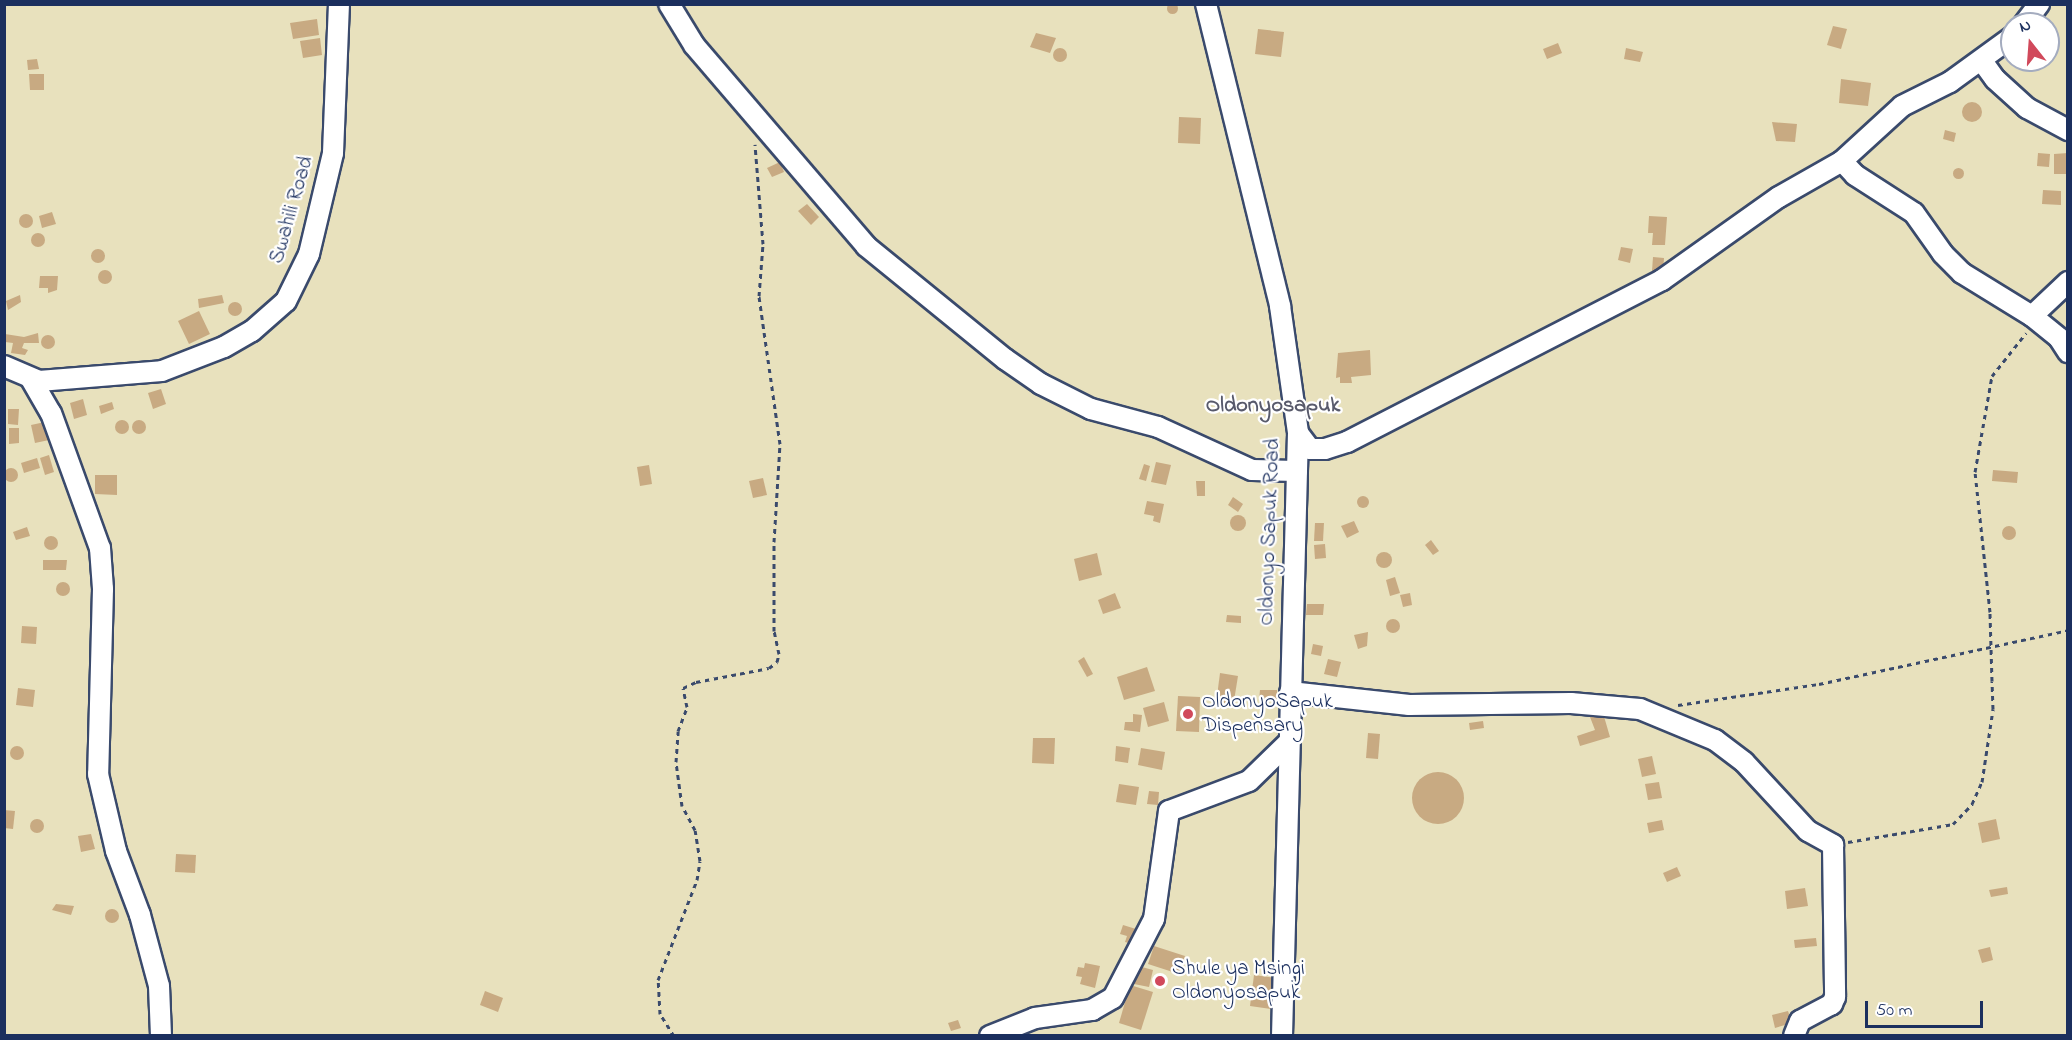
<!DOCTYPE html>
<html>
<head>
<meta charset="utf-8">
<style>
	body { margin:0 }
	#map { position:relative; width:2072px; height:1040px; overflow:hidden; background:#e8e1bd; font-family:"Indie Flower",sans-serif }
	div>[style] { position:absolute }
	.building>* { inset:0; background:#c8aa82 }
	.round { border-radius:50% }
	.path>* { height:3px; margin-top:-1.5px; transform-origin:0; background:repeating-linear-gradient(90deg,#3a4a6c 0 4.5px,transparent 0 9px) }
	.roads { filter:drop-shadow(2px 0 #3a4a6c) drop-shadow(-2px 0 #3a4a6c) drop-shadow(0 2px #3a4a6c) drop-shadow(0 -2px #3a4a6c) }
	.minor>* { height:20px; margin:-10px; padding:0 10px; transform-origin:10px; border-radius:10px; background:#fff }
	.dots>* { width:16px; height:16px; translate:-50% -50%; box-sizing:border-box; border:3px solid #fff; border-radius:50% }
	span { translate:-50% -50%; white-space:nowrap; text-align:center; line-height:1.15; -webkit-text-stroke:4.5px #fff; paint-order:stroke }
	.street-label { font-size:21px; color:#1b2f5e }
	.poi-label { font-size:21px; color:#1b2f5e }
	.left { translate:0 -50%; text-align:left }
	.neighbourhood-label { font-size:22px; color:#585a6b; font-weight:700 }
	.frame { position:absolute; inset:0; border:6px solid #1b2f5e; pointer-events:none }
	.north { position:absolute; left:2000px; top:12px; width:60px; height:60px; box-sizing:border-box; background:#fff; border:2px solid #a4acbf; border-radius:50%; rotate:343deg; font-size:16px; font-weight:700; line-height:24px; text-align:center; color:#1b2f5e }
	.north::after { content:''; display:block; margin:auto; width:21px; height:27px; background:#d1495b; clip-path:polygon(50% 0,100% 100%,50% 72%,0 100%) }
	.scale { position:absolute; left:1865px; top:1001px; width:118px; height:27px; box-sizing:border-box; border:3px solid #1b2f5e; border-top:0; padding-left:8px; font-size:18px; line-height:21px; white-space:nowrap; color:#1b2f5e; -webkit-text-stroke:4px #fff; paint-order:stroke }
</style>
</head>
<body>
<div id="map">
	<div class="building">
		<div class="round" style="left:1166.5px;top:2.5px;width:11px;height:11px"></div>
		<div style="clip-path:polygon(317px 19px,319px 35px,293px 39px,290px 23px)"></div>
		<div style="clip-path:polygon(1833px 26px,1847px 29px,1841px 49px,1827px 45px)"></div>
		<div style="clip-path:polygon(1258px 29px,1284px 32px,1281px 57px,1255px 54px)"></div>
		<div style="clip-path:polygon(1036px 33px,1056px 38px,1050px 53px,1030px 47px)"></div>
		<div style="clip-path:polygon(320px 38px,322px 55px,303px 58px,300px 41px)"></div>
		<div style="clip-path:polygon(1558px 43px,1562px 53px,1547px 59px,1543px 49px)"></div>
		<div class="round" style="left:1053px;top:48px;width:14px;height:14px"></div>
		<div style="clip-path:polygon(1626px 48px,1643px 52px,1640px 62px,1624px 59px)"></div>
		<div style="clip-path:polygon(37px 59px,39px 69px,28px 70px,27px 60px)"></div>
		<div style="clip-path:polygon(29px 74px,44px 74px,44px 90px,30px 90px)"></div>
		<div style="clip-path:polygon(1841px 79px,1871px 83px,1868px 106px,1839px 103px)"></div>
		<div class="round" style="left:1962px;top:102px;width:20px;height:20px"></div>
		<div style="clip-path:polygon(1179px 117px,1201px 118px,1200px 144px,1178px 143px)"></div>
		<div style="clip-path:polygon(1772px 122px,1797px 124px,1795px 142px,1776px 141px)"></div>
		<div style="clip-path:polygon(1945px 130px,1956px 133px,1954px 142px,1943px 139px)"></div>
		<div style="clip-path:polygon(2038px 153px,2050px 154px,2049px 167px,2037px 166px)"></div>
		<div style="clip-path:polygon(2068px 153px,2068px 174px,2054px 174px,2054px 154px)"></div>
		<div style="clip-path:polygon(780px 162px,784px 172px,772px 177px,767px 168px)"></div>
		<div class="round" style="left:1952.5px;top:167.5px;width:11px;height:11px"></div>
		<div style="clip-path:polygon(2043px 190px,2061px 191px,2061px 205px,2042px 204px)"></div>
		<div style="clip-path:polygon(807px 204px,819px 217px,811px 225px,798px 211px)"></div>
		<div style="clip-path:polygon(52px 212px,56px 224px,42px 228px,39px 216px)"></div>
		<div class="round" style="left:19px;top:214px;width:14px;height:14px"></div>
		<div style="clip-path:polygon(1649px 216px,1667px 217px,1665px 245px,1652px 245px,1653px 233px,1648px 233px)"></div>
		<div class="round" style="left:31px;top:233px;width:14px;height:14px"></div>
		<div style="clip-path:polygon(1621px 247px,1633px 249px,1630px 263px,1618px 260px)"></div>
		<div class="round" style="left:91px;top:249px;width:14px;height:14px"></div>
		<div style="clip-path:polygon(1653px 257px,1664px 258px,1663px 272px,1652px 271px)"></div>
		<div class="round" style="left:98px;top:270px;width:14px;height:14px"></div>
		<div style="clip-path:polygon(40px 276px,58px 276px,57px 290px,48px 293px,48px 288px,39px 288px)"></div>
		<div style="clip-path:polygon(20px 295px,21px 302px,8px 310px,6px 301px)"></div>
		<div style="clip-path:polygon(222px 295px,224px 303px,199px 308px,198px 299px)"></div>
		<div class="round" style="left:228px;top:302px;width:14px;height:14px"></div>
		<div style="clip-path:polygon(199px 311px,210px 334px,189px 344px,178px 321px)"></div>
		<div style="clip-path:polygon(38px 333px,39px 343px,24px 343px,22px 348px,28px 350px,25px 355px,11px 353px,13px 343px,5px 342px,5px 334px,24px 337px)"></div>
		<div class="round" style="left:41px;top:335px;width:14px;height:14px"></div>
		<div style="clip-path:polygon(1370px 350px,1371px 375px,1351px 377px,1352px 383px,1340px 383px,1340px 377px,1336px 378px,1338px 353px)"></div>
		<div style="clip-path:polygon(161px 389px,166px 404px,153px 409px,148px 393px)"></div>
		<div style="clip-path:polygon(83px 399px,87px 415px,74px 419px,70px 403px)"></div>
		<div style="clip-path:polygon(112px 402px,114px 409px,101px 414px,99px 406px)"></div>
		<div style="clip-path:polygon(8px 409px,19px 409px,18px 425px,8px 424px)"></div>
		<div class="round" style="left:132px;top:420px;width:14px;height:14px"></div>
		<div class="round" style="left:115px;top:420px;width:14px;height:14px"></div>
		<div style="clip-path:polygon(45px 422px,49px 440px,35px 443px,31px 425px)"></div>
		<div style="clip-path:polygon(9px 428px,19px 428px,19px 443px,9px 444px)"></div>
		<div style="clip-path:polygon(49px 455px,54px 472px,45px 475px,40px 458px)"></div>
		<div style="clip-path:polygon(37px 458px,40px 468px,24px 473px,21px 463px)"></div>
		<div style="clip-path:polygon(1156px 462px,1171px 465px,1166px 485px,1151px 482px)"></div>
		<div style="clip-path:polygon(1144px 464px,1150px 466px,1146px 481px,1139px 479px)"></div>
		<div style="clip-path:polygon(649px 465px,652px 484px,640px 486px,637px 467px)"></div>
		<div class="round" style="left:4px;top:468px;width:14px;height:14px"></div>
		<div style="clip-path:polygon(1993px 470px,2018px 472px,2017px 483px,1992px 481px)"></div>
		<div style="clip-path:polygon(95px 475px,117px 475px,117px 495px,95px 494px)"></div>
		<div style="clip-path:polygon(763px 478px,767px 495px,753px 498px,749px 481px)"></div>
		<div style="clip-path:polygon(1196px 481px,1205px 481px,1205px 496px,1197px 496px)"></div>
		<div class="round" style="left:1357px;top:496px;width:12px;height:12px"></div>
		<div style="clip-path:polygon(1233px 497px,1243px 504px,1238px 512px,1228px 505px)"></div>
		<div style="clip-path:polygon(1147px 501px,1164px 504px,1160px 523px,1153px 521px,1154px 516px,1144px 514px)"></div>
		<div class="round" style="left:1230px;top:515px;width:16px;height:16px"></div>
		<div style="clip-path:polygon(1354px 521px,1359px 532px,1347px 538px,1341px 526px)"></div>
		<div style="clip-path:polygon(1315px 523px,1324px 523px,1323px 541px,1314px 541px)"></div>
		<div class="round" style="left:2002px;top:526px;width:14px;height:14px"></div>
		<div style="clip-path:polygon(27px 527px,30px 536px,16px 540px,13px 532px)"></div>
		<div class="round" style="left:44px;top:536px;width:14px;height:14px"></div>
		<div style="clip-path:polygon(1431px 540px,1439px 551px,1433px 555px,1425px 545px)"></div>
		<div style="clip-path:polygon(1325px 544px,1326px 558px,1315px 559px,1314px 545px)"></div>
		<div class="round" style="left:1376px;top:552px;width:16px;height:16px"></div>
		<div style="clip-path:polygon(1097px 553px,1102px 575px,1079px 581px,1074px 559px)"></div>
		<div style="clip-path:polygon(43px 560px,67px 560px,66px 570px,43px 570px)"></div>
		<div style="clip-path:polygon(1395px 577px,1400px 593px,1390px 596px,1386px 580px)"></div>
		<div class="round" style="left:56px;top:582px;width:14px;height:14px"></div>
		<div style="clip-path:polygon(1115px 593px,1121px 608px,1103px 614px,1098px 600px)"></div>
		<div style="clip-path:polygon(1410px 593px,1412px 605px,1403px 607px,1400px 595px)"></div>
		<div style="clip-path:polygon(1307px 604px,1324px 604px,1323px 615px,1306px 615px)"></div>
		<div style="clip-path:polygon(1227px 615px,1241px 616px,1241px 623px,1226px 622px)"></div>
		<div class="round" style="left:1386px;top:619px;width:14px;height:14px"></div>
		<div style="clip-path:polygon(22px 626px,37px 627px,36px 644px,21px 643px)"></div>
		<div style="clip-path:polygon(1368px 632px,1367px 646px,1358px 649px,1354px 635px)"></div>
		<div style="clip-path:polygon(1313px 644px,1323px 646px,1321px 656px,1311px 654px)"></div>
		<div style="clip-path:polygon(1084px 657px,1093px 674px,1087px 677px,1078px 661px)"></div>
		<div style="clip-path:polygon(1328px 659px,1341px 662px,1337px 677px,1324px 674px)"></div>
		<div style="clip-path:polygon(1147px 667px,1155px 691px,1124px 700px,1117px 677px)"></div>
		<div style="clip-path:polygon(1220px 673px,1238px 676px,1233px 707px,1216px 704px)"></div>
		<div style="clip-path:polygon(18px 688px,35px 690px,33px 707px,16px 705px)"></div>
		<div style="clip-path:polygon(1260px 690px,1277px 690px,1277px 701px,1259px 700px)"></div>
		<div style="clip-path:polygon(1178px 696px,1200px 697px,1199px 732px,1176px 731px)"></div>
		<div style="clip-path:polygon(1164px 702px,1169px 721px,1148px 727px,1143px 708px)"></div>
		<div style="clip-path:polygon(1603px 713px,1610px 737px,1580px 746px,1577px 736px,1595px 730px,1590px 717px)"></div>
		<div style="clip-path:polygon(1133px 714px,1142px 715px,1140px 732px,1124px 730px,1125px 722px,1133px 722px)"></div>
		<div style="clip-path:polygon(1483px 721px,1484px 728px,1470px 730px,1469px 723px)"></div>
		<div style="clip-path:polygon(1368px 733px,1380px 734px,1378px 759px,1366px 758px)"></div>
		<div style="clip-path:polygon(1033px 738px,1055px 738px,1054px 764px,1032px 763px)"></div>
		<div class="round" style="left:10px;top:746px;width:14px;height:14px"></div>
		<div style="clip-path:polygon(1116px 746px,1130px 748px,1128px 763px,1115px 761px)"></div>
		<div style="clip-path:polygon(1141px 748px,1165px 752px,1162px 770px,1138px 765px)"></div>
		<div style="clip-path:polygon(1652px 756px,1656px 774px,1642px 777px,1638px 759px)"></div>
		<div class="round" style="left:1412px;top:772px;width:52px;height:52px"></div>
		<div style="clip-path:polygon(1659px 782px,1662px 798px,1648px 800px,1645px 784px)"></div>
		<div style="clip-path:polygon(1119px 784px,1139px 787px,1136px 805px,1116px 802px)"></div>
		<div style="clip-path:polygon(1149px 791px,1159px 792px,1158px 805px,1147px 804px)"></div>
		<div style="clip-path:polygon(4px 810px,15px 811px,13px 829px,4px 828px)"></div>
		<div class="round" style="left:30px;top:819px;width:14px;height:14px"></div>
		<div style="clip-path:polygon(1996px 819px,2000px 839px,1982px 843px,1978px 823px)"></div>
		<div style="clip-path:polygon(1662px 820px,1664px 830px,1649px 833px,1647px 823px)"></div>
		<div style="clip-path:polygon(91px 834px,95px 849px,81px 852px,78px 836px)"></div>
		<div style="clip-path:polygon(176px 854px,196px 855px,195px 873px,175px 872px)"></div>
		<div style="clip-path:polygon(1677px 867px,1681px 876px,1667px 882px,1663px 873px)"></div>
		<div style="clip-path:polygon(2007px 887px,2008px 894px,1991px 897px,1989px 890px)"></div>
		<div style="clip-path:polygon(1805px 888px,1808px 906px,1787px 909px,1785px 891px)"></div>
		<div style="clip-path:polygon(56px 904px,74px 906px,71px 915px,52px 910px)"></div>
		<div class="round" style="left:105px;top:909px;width:14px;height:14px"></div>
		<div style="clip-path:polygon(1123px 925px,1136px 929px,1133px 944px,1125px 942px,1127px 936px,1120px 934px)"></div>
		<div style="clip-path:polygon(1816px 938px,1817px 946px,1795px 948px,1794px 940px)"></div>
		<div style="clip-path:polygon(1154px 946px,1185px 956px,1179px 974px,1148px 964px)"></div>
		<div style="clip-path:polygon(1990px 947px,1993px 960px,1982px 963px,1978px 950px)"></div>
		<div style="clip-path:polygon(1085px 963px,1100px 966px,1095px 988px,1080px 984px,1082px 977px,1076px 976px,1078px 967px,1084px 968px)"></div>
		<div style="clip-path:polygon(1138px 966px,1153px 970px,1149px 987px,1134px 984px)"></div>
		<div style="clip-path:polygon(1254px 975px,1275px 978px,1271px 1009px,1250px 1006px)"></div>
		<div style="clip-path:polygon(1130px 985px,1153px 992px,1141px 1030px,1119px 1023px)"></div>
		<div style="clip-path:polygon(485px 991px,503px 998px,498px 1012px,480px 1005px)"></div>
		<div style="clip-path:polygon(1788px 1011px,1792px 1023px,1775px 1028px,1772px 1015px)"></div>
		<div style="clip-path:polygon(958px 1020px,961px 1028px,951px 1031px,948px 1023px)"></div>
	</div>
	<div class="path">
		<div style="left:1678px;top:705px;width:143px;rotate:-8.5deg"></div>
		<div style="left:1819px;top:684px;width:255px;rotate:-12.2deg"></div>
		<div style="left:1848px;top:842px;width:107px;rotate:-9.7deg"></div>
		<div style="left:1953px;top:824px;width:28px;rotate:-46deg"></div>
		<div style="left:1972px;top:804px;width:24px;rotate:-66deg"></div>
		<div style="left:1982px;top:782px;width:74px;rotate:-81.4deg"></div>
		<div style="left:1993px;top:709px;width:28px;rotate:-92deg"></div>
		<div style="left:1992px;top:681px;width:69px;rotate:-91.7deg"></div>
		<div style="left:1990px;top:612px;width:141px;rotate:-96.1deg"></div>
		<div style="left:1975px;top:472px;width:97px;rotate:-80deg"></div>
		<div style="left:1992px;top:376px;width:55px;rotate:-51.7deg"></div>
		<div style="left:674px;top:1036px;width:26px;rotate:-122deg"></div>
		<div style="left:660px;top:1014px;width:34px;rotate:-93deg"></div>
		<div style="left:658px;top:980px;width:107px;rotate:-68.7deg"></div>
		<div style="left:697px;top:880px;width:19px;rotate:-81deg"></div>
		<div style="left:700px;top:861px;width:31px;rotate:-99deg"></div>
		<div style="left:695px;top:830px;width:27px;rotate:-118deg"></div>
		<div style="left:682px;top:806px;width:44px;rotate:-97.8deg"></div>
		<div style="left:676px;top:762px;width:31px;rotate:-86deg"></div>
		<div style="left:678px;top:731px;width:26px;rotate:-69deg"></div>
		<div style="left:687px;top:707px;width:19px;rotate:-102deg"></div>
		<div style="left:683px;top:688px;width:14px;rotate:-25deg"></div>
		<div style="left:696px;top:682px;width:74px;rotate:-10.9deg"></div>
		<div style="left:769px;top:668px;width:10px;rotate:-37deg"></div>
		<div style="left:777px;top:662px;width:8px;rotate:-76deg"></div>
		<div style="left:779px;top:654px;width:24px;rotate:-102deg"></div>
		<div style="left:774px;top:631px;width:89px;rotate:-90deg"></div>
		<div style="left:774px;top:542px;width:98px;rotate:-86.5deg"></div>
		<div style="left:780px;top:444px;width:149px;rotate:-98.1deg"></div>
		<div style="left:759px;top:296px;width:52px;rotate:-85.6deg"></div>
		<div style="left:763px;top:244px;width:100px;rotate:-94.6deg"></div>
	</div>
	<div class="roads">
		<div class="minor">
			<div style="left:669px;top:4px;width:48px;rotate:58.6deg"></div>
			<div style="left:694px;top:45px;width:265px;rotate:49.4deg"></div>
			<div style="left:866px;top:246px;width:179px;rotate:39.1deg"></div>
			<div style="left:1005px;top:359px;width:44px;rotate:34.8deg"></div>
			<div style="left:1041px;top:384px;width:56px;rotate:26.6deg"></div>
			<div style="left:1091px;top:409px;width:69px;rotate:15deg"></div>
			<div style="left:1158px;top:427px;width:103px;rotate:24.6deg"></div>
			<div style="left:1252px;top:470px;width:45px;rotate:1.3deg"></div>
			<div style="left:1206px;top:4px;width:311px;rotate:76.2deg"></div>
			<div style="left:1280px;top:306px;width:128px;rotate:81.9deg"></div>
			<div style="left:1298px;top:433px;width:603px;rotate:91.52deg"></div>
			<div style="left:2024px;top:24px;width:25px;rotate:-53deg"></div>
			<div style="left:1982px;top:61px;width:22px;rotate:54deg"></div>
			<div style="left:1995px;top:79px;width:43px;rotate:42.2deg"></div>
			<div style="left:2027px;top:108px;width:47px;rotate:28.2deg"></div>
			<div style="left:1842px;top:161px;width:19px;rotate:47deg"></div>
			<div style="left:1855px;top:175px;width:70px;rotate:32.8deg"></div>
			<div style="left:1914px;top:213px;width:50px;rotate:54.7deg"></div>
			<div style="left:1943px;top:254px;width:27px;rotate:45deg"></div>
			<div style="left:1962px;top:273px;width:82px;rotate:31.6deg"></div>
			<div style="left:2032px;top:316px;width:35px;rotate:39deg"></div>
			<div style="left:2059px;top:338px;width:17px;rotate:57deg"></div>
			<div style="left:2032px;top:316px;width:50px;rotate:-43.4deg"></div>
			<div style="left:4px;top:366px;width:38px;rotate:23deg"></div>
			<div style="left:39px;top:381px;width:123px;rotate:-4.6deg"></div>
			<div style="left:162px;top:371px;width:66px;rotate:-21.2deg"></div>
			<div style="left:224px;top:347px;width:32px;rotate:-30deg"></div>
			<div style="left:252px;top:331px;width:45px;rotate:-41.4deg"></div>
			<div style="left:286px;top:301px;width:52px;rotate:-63.9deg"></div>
			<div style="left:309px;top:254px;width:104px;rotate:-76.6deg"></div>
			<div style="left:333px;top:153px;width:149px;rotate:-87.7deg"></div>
			<div style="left:31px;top:379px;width:39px;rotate:60deg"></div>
			<div style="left:51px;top:413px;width:144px;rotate:70.1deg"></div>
			<div style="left:100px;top:548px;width:41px;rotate:85.8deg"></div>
			<div style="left:103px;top:589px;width:185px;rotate:91.5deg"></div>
			<div style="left:98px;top:774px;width:79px;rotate:76.8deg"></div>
			<div style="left:116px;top:851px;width:68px;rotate:69.4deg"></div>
			<div style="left:140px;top:915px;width:73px;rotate:75deg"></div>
			<div style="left:159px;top:986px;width:50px;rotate:87.7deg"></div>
			<div style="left:1298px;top:433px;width:20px;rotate:53deg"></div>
			<div style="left:1310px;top:449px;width:15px"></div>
			<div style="left:1325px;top:449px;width:23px;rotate:-18deg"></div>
			<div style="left:1347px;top:442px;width:354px;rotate:-27.2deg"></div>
			<div style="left:1662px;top:280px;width:143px;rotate:-35.4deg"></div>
			<div style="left:1779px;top:197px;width:73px;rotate:-29.7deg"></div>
			<div style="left:1842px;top:161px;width:81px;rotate:-42.5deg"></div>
			<div style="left:1902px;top:106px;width:54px;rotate:-26.6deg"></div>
			<div style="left:1950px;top:82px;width:77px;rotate:-36deg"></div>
			<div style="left:1290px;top:692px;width:120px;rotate:6.2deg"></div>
			<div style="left:1409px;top:705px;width:162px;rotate:-0.7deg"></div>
			<div style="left:1571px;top:703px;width:69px;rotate:5deg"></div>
			<div style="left:1640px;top:709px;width:81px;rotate:22.5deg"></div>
			<div style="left:1715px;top:740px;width:36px;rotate:37deg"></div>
			<div style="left:1744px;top:762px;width:94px;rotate:47.2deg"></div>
			<div style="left:1808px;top:831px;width:29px;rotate:29deg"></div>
			<div style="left:1833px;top:845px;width:152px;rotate:89.2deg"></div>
			<div style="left:1835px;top:997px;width:8px;rotate:113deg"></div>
			<div style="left:1832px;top:1004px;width:36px;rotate:152deg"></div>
			<div style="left:1800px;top:1021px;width:16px;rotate:112deg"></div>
			<div style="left:990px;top:1036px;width:48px;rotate:-21.8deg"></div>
			<div style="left:1035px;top:1018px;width:58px;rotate:-8deg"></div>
			<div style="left:1092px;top:1010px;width:24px;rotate:-30deg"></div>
			<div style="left:1113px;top:998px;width:89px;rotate:-62.6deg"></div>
			<div style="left:1154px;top:919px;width:109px;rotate:-82.1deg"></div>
			<div style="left:1169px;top:811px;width:85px;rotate:-20.6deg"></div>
			<div style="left:1249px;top:781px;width:56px;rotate:-44.3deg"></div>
		</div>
	</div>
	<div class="dots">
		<div style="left:1188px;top:714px;background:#d1495b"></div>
		<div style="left:1160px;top:981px;background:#d1495b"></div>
	</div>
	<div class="street-label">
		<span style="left:292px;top:210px;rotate:-74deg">Swahili Road</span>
		<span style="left:1270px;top:532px;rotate:-88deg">Oldonyo Sapuk Road</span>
	</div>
	<div class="poi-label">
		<span class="left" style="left:1202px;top:714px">OldonyoSapuk<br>Dispensary</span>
		<span class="left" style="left:1172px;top:981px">Shule ya Msingi<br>Oldonyosapuk</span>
	</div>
	<div class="neighbourhood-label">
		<span style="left:1273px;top:407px">Oldonyosapuk</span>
	</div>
	<div class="frame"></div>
	<div class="north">N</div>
	<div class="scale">50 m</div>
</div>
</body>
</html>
